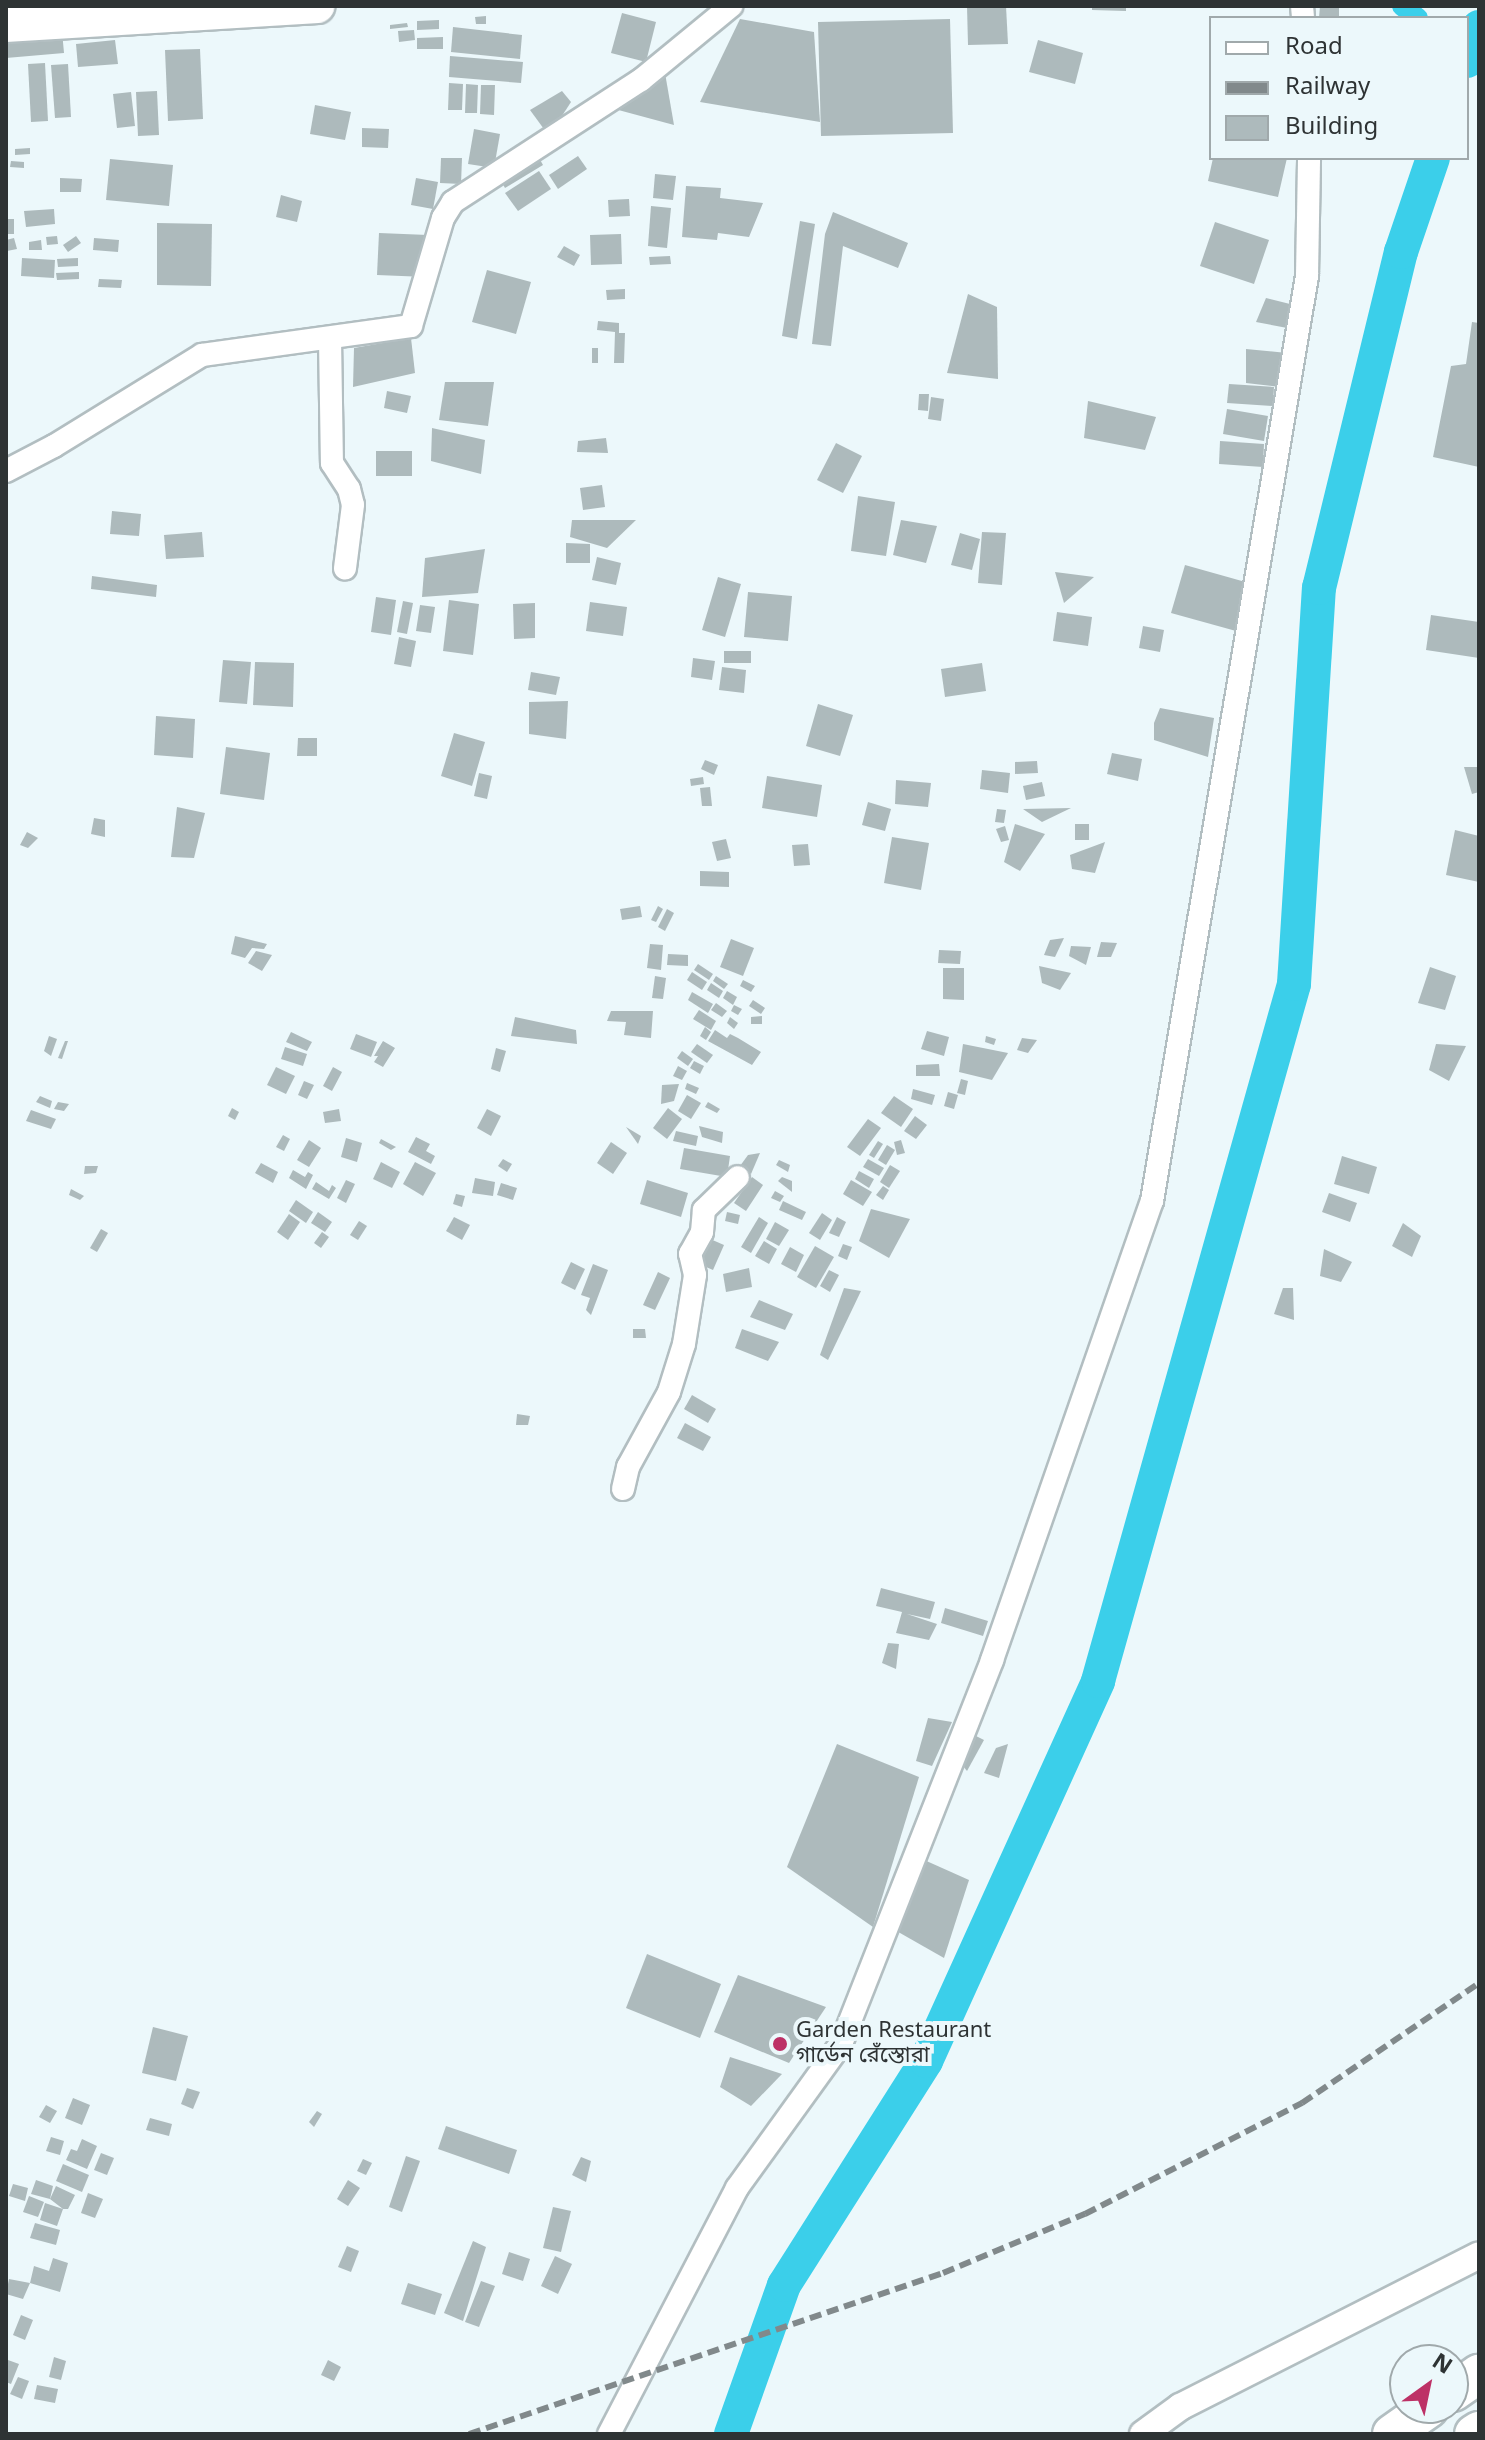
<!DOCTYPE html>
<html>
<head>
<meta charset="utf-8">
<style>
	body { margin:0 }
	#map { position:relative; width:1485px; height:2440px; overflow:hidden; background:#ecf8fb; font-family:Georgia,"Noto Sans Bengali",serif }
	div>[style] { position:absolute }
	.canal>* { height:20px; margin:-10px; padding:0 10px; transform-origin:10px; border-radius:10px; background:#3bcfea }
	.river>* { height:34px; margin:-17px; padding:0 17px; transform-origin:17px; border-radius:17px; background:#3bcfea }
	.building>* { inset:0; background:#adbabc }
	.roads { filter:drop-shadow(2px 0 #b2bec1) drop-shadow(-2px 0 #b2bec1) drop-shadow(0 2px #b2bec1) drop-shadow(0 -2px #b2bec1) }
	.minor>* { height:22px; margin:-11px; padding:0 11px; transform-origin:11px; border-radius:11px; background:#fff }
	.tertiary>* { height:26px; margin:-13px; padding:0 13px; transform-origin:13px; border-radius:13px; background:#fff }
	.primary>* { height:34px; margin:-17px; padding:0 17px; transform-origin:17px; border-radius:17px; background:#fff }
	.motorway>* { height:38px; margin:-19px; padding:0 19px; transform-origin:19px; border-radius:19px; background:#fff }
	.rail>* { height:6px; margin-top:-3px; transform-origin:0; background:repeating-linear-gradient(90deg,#81898b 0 12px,transparent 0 18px) }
	.dots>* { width:22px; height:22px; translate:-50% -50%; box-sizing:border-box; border:4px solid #ecf8fb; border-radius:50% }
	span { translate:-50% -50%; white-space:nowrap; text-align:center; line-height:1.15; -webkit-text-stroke:8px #ecf8fb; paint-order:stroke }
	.poi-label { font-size:22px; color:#2e3334 }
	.left { translate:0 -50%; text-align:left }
	.frame { position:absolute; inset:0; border:8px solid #2e3334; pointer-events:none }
	.legend { position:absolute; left:1209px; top:16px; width:260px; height:144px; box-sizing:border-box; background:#ecf8fb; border:2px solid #a0a9ab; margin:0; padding:10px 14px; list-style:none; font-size:24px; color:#2e3334 }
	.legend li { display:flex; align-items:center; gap:16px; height:40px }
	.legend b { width:40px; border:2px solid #a0a9ab }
	.north { position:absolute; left:1389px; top:2344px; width:80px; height:80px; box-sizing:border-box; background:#ecf8fb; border:2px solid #a0a9ab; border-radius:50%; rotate:33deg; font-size:22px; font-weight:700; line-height:32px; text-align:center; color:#2e3334 }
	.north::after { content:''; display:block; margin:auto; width:28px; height:36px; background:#bd3166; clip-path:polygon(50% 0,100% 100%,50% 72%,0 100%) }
</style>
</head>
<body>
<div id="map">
	<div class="canal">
		<div style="left:1402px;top:6px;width:20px;rotate:37deg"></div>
		<div style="left:1467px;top:53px;width:2px;rotate:27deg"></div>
	</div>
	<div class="river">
		<div style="left:1467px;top:61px;width:36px;rotate:-71deg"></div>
		<div style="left:731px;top:2434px;width:158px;rotate:-70.4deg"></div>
		<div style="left:784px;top:2285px;width:265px;rotate:-57.6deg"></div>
		<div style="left:926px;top:2061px;width:417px;rotate:-65.6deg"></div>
		<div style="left:1098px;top:1681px;width:724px;rotate:-74.29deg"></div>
		<div style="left:1294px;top:984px;width:397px;rotate:-86.4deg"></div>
		<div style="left:1319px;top:588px;width:346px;rotate:-76.3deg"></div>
		<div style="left:1401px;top:252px;width:99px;rotate:-71.2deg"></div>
	</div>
	<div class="building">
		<div style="clip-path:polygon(967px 6px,1006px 6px,1008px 44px,968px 45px)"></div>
		<div style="clip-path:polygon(1092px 6px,1126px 6px,1126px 11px,1092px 10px)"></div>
		<div style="clip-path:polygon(1320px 6px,1339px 6px,1339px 18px,1319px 18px)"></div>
		<div style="clip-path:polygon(622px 13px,656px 22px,646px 62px,611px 53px)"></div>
		<div style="clip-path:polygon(486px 16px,486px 24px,476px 24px,475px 17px)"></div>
		<div style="clip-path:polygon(740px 19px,814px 32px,820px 122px,700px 102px)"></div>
		<div style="clip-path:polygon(950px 19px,953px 133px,821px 136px,818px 22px)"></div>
		<div style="clip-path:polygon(439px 20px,439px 29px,417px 30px,417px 21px)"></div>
		<div style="clip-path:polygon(407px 23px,408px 27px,390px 29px,390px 25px)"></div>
		<div style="clip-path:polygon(453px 27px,522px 35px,520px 59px,451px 52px)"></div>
		<div style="clip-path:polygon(414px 30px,415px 40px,399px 42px,398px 31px)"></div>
		<div style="clip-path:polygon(62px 31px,64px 53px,6px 58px,6px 35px)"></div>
		<div style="clip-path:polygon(443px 37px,443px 49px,417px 49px,417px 38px)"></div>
		<div style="clip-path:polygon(115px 40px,118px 64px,78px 67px,76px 44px)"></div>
		<div style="clip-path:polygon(1038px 40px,1083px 53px,1075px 84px,1029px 72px)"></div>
		<div style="clip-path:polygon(200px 49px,203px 119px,168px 121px,165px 50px)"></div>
		<div style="clip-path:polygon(450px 56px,523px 62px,521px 83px,449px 77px)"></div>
		<div style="clip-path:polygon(45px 63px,48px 121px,31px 122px,28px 64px)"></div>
		<div style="clip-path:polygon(68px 64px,71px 117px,55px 118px,51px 65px)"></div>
		<div style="clip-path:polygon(665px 73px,674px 125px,611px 108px)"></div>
		<div style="clip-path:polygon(449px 83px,463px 84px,462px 110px,448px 110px)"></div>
		<div style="clip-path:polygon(466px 84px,478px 85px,477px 113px,465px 113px)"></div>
		<div style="clip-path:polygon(481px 85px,495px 85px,494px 115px,480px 114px)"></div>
		<div style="clip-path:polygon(157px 91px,159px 135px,138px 136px,136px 92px)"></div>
		<div style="clip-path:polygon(562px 91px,571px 102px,549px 136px,530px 110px)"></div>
		<div style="clip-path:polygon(131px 92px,135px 126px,117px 128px,113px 94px)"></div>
		<div style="clip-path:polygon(315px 105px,351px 112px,345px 140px,310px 134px)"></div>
		<div style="clip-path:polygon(362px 128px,389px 129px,388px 148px,362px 147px)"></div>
		<div style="clip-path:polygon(474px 129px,500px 134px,494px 168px,468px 164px)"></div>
		<div style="clip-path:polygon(30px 148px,30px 154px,15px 155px,15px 149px)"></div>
		<div style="clip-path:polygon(538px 156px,543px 165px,505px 188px,500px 179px)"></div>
		<div style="clip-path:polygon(578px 156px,587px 169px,558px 189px,549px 175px)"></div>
		<div style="clip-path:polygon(441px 158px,462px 158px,461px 184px,440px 183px)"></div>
		<div style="clip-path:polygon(1213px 158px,1287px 158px,1278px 197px,1208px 181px)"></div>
		<div style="clip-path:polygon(110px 159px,173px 165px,169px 206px,106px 200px)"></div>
		<div style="clip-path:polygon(11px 161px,24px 162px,24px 168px,10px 167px)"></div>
		<div style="clip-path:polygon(539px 171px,551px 189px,518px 211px,505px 193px)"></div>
		<div style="clip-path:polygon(655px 174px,676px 176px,673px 200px,653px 198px)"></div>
		<div style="clip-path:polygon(60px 178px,82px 179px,81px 192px,60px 192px)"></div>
		<div style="clip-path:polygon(416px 178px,438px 182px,433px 209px,411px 205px)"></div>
		<div style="clip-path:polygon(686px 186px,721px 188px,720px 198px,763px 203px,749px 237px,718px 233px,717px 240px,682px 237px)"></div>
		<div style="clip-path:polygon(281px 195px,302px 201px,297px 222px,276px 217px)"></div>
		<div style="clip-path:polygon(629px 199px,630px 216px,609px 217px,608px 200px)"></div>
		<div style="clip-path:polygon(651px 206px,671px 208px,667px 248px,648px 246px)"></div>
		<div style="clip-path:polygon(54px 209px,55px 224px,26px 227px,24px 211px)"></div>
		<div style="clip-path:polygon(833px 212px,908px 243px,898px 268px,843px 246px,831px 346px,812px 344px,825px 234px)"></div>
		<div style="clip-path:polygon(6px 219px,14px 219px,14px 234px,6px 234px)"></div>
		<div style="clip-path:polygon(800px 221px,815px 224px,797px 339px,782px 336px)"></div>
		<div style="clip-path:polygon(1215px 222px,1269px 240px,1254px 284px,1200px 266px)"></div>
		<div style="clip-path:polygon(157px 223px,212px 224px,211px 286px,157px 285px)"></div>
		<div style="clip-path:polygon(379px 233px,428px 235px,426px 277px,377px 275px)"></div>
		<div style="clip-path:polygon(621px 234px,622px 264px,591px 265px,590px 235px)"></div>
		<div style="clip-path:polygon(57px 236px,58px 244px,47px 245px,46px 237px)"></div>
		<div style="clip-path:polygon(76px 236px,81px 243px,68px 252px,63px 245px)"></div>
		<div style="clip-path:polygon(14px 238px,17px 249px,7px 251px,6px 240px)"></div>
		<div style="clip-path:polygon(94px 238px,119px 240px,118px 252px,93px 250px)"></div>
		<div style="clip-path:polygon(41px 240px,42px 250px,29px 250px,29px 242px)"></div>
		<div style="clip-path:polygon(564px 246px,580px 255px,574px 266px,557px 257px)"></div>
		<div style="clip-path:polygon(670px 256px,671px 264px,650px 265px,649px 257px)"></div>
		<div style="clip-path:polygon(22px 258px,55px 260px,54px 278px,21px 276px)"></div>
		<div style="clip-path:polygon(78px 258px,78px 266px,58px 267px,57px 259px)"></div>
		<div style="clip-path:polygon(487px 270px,531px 282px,516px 334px,472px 322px)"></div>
		<div style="clip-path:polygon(79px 272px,79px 279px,57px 280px,56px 273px)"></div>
		<div style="clip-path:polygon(99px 279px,122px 280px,121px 288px,98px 287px)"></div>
		<div style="clip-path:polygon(625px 289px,625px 299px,607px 300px,606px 290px)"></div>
		<div style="clip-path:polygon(968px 294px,997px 307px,998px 379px,947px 373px)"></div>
		<div style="clip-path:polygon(1266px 298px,1302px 307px,1298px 330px,1256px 322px)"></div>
		<div style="clip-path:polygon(598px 321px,619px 323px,619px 333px,625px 333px,624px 363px,614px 363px,615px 332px,597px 330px)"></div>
		<div style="clip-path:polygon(1472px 322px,1479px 323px,1479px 467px,1433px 457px,1451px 366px,1466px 364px)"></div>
		<div style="clip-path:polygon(411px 338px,415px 373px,353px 387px,354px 348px)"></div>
		<div style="clip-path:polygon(592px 348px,598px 348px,598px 363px,592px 363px)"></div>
		<div style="clip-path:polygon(1246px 349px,1287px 353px,1280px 387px,1246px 383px)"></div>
		<div style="clip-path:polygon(445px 382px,494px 382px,488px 426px,439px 420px)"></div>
		<div style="clip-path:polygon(1229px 384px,1274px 387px,1273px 406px,1227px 403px)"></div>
		<div style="clip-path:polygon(387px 391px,411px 396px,407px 413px,384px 408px)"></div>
		<div style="clip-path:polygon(919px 394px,929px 394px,928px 411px,918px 410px)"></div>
		<div style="clip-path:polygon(931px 397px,944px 399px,941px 421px,928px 419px)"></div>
		<div style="clip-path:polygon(1088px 401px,1156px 417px,1145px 450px,1084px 438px)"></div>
		<div style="clip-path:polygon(1227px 409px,1268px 416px,1264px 441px,1223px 434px)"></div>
		<div style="clip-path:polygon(432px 428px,485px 440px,481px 474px,431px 461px)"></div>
		<div style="clip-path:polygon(606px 438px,608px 453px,577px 452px,578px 441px)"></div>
		<div style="clip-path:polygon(1220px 441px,1264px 444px,1263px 467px,1219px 464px)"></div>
		<div style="clip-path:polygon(836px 443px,862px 456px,843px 493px,817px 480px)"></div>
		<div style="clip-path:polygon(376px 451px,412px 451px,412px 476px,376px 476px)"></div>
		<div style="clip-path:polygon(602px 485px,605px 507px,583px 510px,580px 488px)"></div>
		<div style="clip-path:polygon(858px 496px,895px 502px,886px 556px,851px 551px)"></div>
		<div style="clip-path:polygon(112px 511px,141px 514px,139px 536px,110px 534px)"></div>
		<div style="clip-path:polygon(572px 520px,636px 520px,607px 548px,570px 537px)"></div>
		<div style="clip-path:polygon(901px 520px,937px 526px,926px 563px,893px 555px)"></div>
		<div style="clip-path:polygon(202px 532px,204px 557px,166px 559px,164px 535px)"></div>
		<div style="clip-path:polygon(982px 532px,1006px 533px,1002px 585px,978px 583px)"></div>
		<div style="clip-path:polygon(960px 533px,980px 539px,972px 570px,951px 565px)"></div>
		<div style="clip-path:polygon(566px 543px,590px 544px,590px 563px,566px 563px)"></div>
		<div style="clip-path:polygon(485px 549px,478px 593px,422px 597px,425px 558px)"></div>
		<div style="clip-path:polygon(597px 557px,621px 563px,616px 585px,592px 580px)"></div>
		<div style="clip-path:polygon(1185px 565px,1249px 583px,1236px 631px,1171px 613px)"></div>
		<div style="clip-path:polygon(1055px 572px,1094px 577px,1064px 603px)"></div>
		<div style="clip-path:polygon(92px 576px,157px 585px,156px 597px,91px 589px)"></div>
		<div style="clip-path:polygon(718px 577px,741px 584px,725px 637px,702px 630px)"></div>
		<div style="clip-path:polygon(748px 592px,792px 596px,788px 641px,744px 637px)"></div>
		<div style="clip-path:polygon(376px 597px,396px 600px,391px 635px,371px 632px)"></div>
		<div style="clip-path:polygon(449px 600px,479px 604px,473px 655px,443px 651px)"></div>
		<div style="clip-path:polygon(403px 601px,413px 603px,407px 634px,397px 632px)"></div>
		<div style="clip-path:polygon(590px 602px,627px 607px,623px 636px,586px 631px)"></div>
		<div style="clip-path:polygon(535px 603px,535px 638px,514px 639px,513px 604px)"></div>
		<div style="clip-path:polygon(420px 605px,435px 607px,431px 633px,416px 631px)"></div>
		<div style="clip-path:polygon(1057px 612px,1092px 617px,1088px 646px,1053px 641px)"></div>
		<div style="clip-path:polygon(1431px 615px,1479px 622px,1479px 658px,1426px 650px)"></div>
		<div style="clip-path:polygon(1143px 626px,1164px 630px,1160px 652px,1139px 648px)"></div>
		<div style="clip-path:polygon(399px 637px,416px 641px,411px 667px,394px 664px)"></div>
		<div style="clip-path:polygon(724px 651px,751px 651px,751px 663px,724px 663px)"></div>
		<div style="clip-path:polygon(693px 658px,715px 661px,712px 680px,691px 677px)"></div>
		<div style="clip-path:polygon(223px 660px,251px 662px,247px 704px,219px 702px)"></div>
		<div style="clip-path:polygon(255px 662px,294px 663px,293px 707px,253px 705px)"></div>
		<div style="clip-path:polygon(982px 663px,986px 691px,945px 697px,941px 669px)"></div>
		<div style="clip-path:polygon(722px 667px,746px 670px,744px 693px,719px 690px)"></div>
		<div style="clip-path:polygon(531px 672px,560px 677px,556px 695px,528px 690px)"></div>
		<div style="clip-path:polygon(568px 701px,566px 739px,529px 734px,529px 702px)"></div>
		<div style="clip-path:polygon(818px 704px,853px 715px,840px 756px,806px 746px)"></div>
		<div style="clip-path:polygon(1160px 708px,1214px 718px,1208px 757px,1154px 740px,1154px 723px)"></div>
		<div style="clip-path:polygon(156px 716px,195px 719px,193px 758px,154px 755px)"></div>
		<div style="clip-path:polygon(454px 733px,485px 742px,472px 786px,441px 776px)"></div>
		<div style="clip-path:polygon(298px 738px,317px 738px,317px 756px,297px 756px)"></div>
		<div style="clip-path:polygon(226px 747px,270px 753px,264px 800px,220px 794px)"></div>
		<div style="clip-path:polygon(1112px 753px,1142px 759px,1138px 781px,1107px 774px)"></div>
		<div style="clip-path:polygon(705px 760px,718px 765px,714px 775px,701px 769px)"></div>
		<div style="clip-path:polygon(1037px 761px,1038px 773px,1015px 774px,1015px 762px)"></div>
		<div style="clip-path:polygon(1464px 767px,1479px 767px,1479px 792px,1472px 794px)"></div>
		<div style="clip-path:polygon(982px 770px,1010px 773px,1008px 793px,980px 789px)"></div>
		<div style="clip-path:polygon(479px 773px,492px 776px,487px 799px,474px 796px)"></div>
		<div style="clip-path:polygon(767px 776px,822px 785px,817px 817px,762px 808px)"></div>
		<div style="clip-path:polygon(703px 777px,704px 784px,691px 786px,690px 779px)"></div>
		<div style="clip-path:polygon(896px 780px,931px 783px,928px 807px,895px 804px)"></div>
		<div style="clip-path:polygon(1042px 782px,1045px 796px,1026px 800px,1023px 786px)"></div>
		<div style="clip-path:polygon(710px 787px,712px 806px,702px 806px,700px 788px)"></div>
		<div style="clip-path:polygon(868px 802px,891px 809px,885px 831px,862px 825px)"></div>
		<div style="clip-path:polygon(177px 807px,205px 813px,194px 858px,171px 857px)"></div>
		<div style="clip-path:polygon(1071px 808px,1042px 822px,1023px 809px)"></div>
		<div style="clip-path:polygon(997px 809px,1006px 810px,1004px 823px,995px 822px)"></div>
		<div style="clip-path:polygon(94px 818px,105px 820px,105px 837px,91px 834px)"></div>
		<div style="clip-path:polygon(1015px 824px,1045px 834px,1020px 871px,1004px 862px)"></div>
		<div style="clip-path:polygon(1075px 824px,1089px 824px,1089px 840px,1075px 840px)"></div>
		<div style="clip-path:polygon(1005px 826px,1009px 840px,1001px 842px,996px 829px)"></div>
		<div style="clip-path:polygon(1455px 830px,1479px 836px,1479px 882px,1446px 875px)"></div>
		<div style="clip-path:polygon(27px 832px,38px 838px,28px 848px,20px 845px)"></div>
		<div style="clip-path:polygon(892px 837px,929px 843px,921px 890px,884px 883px)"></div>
		<div style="clip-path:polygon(726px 839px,731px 858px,717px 861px,712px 842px)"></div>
		<div style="clip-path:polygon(1105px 842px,1095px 873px,1072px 869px,1070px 855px)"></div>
		<div style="clip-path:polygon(808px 844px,810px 865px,794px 866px,792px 845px)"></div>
		<div style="clip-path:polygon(700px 871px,729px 872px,729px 887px,700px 886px)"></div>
		<div style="clip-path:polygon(640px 906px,642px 917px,622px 920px,620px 909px)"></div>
		<div style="clip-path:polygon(658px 906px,663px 909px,656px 922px,651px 920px)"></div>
		<div style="clip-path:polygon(667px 909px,674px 913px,665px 931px,658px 927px)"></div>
		<div style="clip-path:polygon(235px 936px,267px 944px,264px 949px,252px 948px,245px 958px,231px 954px)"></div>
		<div style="clip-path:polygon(1064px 938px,1055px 957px,1044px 955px,1050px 940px)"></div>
		<div style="clip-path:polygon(731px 939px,754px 948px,743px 976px,720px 967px)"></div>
		<div style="clip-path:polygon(1101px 942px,1117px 943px,1111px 957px,1097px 957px)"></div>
		<div style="clip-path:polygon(650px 944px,663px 945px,661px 970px,647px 968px)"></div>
		<div style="clip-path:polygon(1071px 946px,1091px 947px,1086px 965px,1069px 956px)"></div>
		<div style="clip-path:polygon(939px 950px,961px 951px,960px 964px,938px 963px)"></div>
		<div style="clip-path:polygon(256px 951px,272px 955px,262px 971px,248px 963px)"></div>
		<div style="clip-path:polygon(668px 954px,688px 955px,688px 966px,667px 965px)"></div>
		<div style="clip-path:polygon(698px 964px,713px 974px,709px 980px,694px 970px)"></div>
		<div style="clip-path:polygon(1039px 966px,1071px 973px,1060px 990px,1042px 983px)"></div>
		<div style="clip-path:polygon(1430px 967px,1456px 976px,1445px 1010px,1418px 1003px)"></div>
		<div style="clip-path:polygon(943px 968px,964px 968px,964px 1000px,943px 999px)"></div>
		<div style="clip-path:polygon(692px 972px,707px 982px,702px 990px,687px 980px)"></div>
		<div style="clip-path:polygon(655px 976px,666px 978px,663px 999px,652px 998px)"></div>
		<div style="clip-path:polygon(716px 976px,728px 984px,724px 989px,713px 981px)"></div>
		<div style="clip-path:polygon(743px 980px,755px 986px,751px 992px,740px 986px)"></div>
		<div style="clip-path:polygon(711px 983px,723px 991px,719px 998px,707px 990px)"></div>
		<div style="clip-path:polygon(727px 991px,737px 997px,733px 1005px,723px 998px)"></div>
		<div style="clip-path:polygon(692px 992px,713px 1004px,708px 1013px,688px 1000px)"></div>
		<div style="clip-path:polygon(753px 1000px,765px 1008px,761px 1014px,749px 1006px)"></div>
		<div style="clip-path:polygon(716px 1003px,727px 1011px,722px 1017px,711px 1010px)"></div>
		<div style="clip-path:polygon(734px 1005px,742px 1009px,738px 1015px,731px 1011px)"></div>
		<div style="clip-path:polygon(699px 1010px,716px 1021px,711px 1030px,693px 1019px)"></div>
		<div style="clip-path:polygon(611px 1011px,653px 1011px,651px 1038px,624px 1035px,626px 1022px,607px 1021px)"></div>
		<div style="clip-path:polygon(762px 1016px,762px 1024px,751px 1024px,751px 1017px)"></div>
		<div style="clip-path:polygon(515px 1017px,576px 1030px,577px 1044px,511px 1036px)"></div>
		<div style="clip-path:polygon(730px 1017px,738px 1023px,734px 1029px,727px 1023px)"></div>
		<div style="clip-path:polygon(705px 1027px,711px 1032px,706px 1040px,700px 1036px)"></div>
		<div style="clip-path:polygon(715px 1030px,727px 1038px,730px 1034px,738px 1038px,761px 1052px,752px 1065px,708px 1041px)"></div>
		<div style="clip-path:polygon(927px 1031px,949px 1037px,944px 1056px,921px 1049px)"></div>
		<div style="clip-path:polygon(291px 1032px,312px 1042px,307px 1051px,286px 1042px)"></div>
		<div style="clip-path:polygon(356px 1034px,377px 1042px,371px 1057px,350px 1049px)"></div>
		<div style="clip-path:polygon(49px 1036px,57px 1039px,51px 1056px,44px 1051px)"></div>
		<div style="clip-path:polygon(986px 1036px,996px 1039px,994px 1045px,985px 1042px)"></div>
		<div style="clip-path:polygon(1022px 1038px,1037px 1040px,1028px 1053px,1017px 1050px)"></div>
		<div style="clip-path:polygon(65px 1041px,68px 1041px,62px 1059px,58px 1058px)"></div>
		<div style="clip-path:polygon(383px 1041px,395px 1048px,383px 1067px,374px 1062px,378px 1056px,374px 1056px)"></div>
		<div style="clip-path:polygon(697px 1044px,713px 1055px,707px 1063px,691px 1052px)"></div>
		<div style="clip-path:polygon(963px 1044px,1008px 1053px,992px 1080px,959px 1072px)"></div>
		<div style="clip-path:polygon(1436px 1044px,1466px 1046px,1449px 1081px,1429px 1070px)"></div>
		<div style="clip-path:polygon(285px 1047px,307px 1054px,303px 1066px,281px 1059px)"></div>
		<div style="clip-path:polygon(496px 1048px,506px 1051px,500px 1072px,491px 1069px)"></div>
		<div style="clip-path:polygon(682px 1051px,693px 1059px,688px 1066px,677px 1058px)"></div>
		<div style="clip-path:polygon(694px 1061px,704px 1066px,700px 1074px,690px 1068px)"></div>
		<div style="clip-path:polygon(939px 1064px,940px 1076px,916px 1076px,916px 1065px)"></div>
		<div style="clip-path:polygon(678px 1066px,687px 1071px,682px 1080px,673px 1076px)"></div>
		<div style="clip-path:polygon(276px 1067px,295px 1076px,286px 1094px,267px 1085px)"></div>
		<div style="clip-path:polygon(333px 1067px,342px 1072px,332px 1091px,323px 1086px)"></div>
		<div style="clip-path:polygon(961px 1079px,968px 1081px,965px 1095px,957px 1093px)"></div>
		<div style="clip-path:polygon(304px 1081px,314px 1085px,307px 1099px,298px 1095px)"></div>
		<div style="clip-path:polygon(687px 1083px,699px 1088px,696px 1094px,685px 1089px)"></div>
		<div style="clip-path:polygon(679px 1084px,674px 1101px,661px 1104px,662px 1085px)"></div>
		<div style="clip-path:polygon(913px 1089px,935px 1095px,932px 1105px,911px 1099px)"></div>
		<div style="clip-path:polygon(948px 1092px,958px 1095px,954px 1109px,944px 1106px)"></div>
		<div style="clip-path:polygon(687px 1095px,701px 1103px,691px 1119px,678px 1111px)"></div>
		<div style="clip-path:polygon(40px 1096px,52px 1101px,50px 1108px,36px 1102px)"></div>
		<div style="clip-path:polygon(894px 1096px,913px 1109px,901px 1127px,881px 1113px)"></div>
		<div style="clip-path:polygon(58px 1102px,69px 1104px,64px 1111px,54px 1109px)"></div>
		<div style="clip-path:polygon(708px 1102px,720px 1109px,717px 1113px,705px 1107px)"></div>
		<div style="clip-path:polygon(232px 1108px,239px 1112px,235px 1120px,228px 1116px)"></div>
		<div style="clip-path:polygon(668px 1108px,682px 1119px,667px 1139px,653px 1128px)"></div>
		<div style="clip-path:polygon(339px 1109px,341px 1121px,325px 1123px,323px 1112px)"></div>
		<div style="clip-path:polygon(487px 1109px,501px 1116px,491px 1136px,477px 1128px)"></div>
		<div style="clip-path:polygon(31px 1110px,56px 1119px,51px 1129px,26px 1121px)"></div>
		<div style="clip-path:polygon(915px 1116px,927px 1125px,916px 1139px,904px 1131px)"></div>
		<div style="clip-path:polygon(868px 1119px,881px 1128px,860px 1156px,847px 1147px)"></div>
		<div style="clip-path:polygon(699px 1126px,723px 1132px,722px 1143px,702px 1137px)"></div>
		<div style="clip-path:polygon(626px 1127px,641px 1136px,638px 1144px)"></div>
		<div style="clip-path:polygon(676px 1131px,698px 1136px,696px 1146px,673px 1141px)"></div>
		<div style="clip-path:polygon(283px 1135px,290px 1139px,284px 1151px,276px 1147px)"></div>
		<div style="clip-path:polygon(416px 1137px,430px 1144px,426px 1151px,435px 1156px,431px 1164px,408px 1152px)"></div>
		<div style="clip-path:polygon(346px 1138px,362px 1143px,357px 1162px,341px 1157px)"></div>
		<div style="clip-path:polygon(381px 1139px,396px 1147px,391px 1150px,379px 1143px)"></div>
		<div style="clip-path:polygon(309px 1140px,321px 1148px,309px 1167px,297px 1160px)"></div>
		<div style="clip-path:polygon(901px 1140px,905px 1153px,897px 1155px,894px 1142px)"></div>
		<div style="clip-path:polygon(878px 1141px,883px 1144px,874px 1158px,869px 1155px)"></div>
		<div style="clip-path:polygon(611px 1142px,627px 1153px,613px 1174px,597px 1163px)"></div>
		<div style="clip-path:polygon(887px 1145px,895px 1150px,886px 1165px,878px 1160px)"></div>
		<div style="clip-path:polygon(684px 1148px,730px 1156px,727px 1177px,680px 1169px)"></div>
		<div style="clip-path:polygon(760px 1153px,751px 1174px,740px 1166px,748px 1155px)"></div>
		<div style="clip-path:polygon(1342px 1156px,1377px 1167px,1369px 1194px,1334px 1184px)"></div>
		<div style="clip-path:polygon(503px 1159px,512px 1164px,507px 1172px,498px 1166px)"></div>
		<div style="clip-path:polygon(868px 1159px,884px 1168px,879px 1176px,863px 1167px)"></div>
		<div style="clip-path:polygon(779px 1160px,790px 1165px,788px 1172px,776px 1165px)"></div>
		<div style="clip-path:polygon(381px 1162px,400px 1172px,392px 1188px,373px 1179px)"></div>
		<div style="clip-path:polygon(415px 1162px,436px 1173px,423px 1196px,403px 1184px)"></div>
		<div style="clip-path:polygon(261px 1163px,278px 1172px,273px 1183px,255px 1173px)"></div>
		<div style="clip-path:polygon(890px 1165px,900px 1171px,889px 1188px,880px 1182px)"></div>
		<div style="clip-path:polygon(85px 1166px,98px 1166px,96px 1173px,84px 1174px)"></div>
		<div style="clip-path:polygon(293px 1170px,305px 1177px,308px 1172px,313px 1175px,306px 1189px,289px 1178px)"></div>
		<div style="clip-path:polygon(859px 1171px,874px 1179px,869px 1188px,855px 1179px)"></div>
		<div style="clip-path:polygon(752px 1177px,763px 1185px,746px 1211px,734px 1203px)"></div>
		<div style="clip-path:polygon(782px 1177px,792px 1181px,792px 1192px,778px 1181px)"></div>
		<div style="clip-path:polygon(475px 1178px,495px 1182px,493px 1196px,472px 1193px)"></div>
		<div style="clip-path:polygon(346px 1180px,355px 1184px,346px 1203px,337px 1198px)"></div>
		<div style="clip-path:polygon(647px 1180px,688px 1193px,681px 1217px,640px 1204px)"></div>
		<div style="clip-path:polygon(851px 1180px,872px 1192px,863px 1206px,843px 1194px)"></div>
		<div style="clip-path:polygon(316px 1182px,329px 1191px,332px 1185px,336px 1188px,329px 1199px,312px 1189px)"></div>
		<div style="clip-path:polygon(501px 1183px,517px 1188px,513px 1200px,497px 1195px)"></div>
		<div style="clip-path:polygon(883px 1186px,889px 1190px,883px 1200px,876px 1195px)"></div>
		<div style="clip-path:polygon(71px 1189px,84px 1196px,80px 1200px,69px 1195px)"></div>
		<div style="clip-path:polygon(775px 1191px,784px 1196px,780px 1202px,771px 1198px)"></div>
		<div style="clip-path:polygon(1329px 1193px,1357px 1203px,1350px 1222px,1322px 1212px)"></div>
		<div style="clip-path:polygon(456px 1194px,465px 1196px,462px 1207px,453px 1204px)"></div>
		<div style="clip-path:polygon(296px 1200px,313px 1212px,306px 1223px,289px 1211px)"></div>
		<div style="clip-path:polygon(783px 1201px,806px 1212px,802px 1220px,779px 1210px)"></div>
		<div style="clip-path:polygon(871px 1209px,910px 1219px,889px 1258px,859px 1241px)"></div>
		<div style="clip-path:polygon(318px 1212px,332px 1222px,325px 1232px,311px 1223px)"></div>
		<div style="clip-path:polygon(727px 1212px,740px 1215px,738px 1224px,725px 1221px)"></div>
		<div style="clip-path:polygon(822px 1213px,832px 1220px,820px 1240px,809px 1233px)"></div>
		<div style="clip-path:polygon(289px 1214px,300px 1222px,288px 1240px,277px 1232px)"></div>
		<div style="clip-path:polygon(454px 1217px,470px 1225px,462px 1240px,446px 1231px)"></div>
		<div style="clip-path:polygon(759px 1217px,768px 1223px,751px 1253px,741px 1247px)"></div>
		<div style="clip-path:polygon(837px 1217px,846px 1222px,839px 1237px,829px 1233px)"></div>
		<div style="clip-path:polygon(359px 1221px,367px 1226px,358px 1240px,350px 1235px)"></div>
		<div style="clip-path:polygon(775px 1222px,789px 1230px,779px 1246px,766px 1239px)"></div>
		<div style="clip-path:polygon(1403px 1223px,1421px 1236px,1412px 1257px,1392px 1246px)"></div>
		<div style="clip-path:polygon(101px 1229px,108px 1233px,97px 1252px,90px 1248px)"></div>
		<div style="clip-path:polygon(322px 1232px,329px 1237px,321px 1248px,314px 1243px)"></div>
		<div style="clip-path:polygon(701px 1235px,724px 1245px,713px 1270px,690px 1260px)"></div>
		<div style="clip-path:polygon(764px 1241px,777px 1249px,769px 1264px,755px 1256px)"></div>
		<div style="clip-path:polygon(843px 1244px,852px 1247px,847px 1260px,838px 1256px)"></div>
		<div style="clip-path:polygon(815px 1246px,834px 1257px,816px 1288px,797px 1277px)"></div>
		<div style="clip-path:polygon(790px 1247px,804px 1255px,796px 1272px,781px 1264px)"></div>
		<div style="clip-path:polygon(1324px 1249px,1352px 1262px,1341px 1282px,1320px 1276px)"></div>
		<div style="clip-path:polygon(571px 1262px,585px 1269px,575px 1290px,561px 1283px)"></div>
		<div style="clip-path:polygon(593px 1264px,608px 1270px,591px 1315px,586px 1310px,590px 1298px,581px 1295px)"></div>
		<div style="clip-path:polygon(749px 1268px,752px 1287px,726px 1292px,723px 1274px)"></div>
		<div style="clip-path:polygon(829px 1270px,839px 1275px,830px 1292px,820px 1286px)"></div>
		<div style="clip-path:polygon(658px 1272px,670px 1278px,655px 1310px,643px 1305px)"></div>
		<div style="clip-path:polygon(844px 1288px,861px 1291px,828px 1360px,820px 1355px)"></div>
		<div style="clip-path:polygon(1283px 1288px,1293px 1288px,1294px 1320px,1274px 1314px)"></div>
		<div style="clip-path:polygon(759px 1300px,793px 1314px,785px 1330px,750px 1317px)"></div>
		<div style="clip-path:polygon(633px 1329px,645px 1329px,646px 1338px,633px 1338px)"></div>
		<div style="clip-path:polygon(742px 1329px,779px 1342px,768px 1361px,735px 1348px)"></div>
		<div style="clip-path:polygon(692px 1395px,716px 1409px,708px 1423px,684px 1409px)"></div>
		<div style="clip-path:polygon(517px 1414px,530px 1416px,528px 1425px,516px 1425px)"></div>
		<div style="clip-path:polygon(685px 1423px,711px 1437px,703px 1451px,677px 1438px)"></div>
		<div style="clip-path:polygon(881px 1588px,935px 1602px,930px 1619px,907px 1614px,937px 1624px,929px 1640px,896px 1633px,902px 1612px,876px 1606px)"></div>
		<div style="clip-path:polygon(945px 1608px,988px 1621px,983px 1636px,941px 1623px)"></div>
		<div style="clip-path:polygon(888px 1643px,899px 1644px,896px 1669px,882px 1663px)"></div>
		<div style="clip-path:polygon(928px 1718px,952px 1722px,932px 1766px,916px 1761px)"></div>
		<div style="clip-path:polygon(970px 1733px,984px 1740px,967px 1771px,959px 1761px)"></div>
		<div style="clip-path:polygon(837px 1744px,919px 1777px,873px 1927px,787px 1867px)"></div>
		<div style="clip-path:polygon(1008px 1744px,999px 1778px,984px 1773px,996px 1748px)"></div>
		<div style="clip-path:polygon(922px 1859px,969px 1880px,944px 1958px,893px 1929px)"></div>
		<div style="clip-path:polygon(647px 1954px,721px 1984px,700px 2038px,626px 2008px)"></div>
		<div style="clip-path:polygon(738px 1975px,826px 2007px,789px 2063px,714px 2032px)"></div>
		<div style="clip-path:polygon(153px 2027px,188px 2036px,176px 2081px,142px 2073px)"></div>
		<div style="clip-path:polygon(730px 2057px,782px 2074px,751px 2106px,720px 2087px)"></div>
		<div style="clip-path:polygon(187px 2088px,200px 2092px,193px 2109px,181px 2104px)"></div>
		<div style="clip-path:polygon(73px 2098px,90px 2105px,82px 2125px,65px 2118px)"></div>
		<div style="clip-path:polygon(46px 2105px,57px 2111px,50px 2123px,39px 2117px)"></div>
		<div style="clip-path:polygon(317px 2111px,322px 2114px,314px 2127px,309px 2122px)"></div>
		<div style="clip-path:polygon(150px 2118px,172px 2124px,169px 2136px,146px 2130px)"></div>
		<div style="clip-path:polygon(446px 2126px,517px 2150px,509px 2174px,438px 2149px)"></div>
		<div style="clip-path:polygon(51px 2137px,64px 2141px,60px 2155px,46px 2151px)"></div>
		<div style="clip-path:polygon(82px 2139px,97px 2146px,87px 2169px,66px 2160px,71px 2149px,77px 2151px)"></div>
		<div style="clip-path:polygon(101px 2153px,114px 2158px,107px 2175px,94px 2170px)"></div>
		<div style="clip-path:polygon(406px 2156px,420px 2161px,402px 2212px,389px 2207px)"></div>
		<div style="clip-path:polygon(581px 2157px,591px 2161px,586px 2182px,572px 2175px)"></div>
		<div style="clip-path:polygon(363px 2159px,372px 2163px,366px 2175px,357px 2171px)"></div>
		<div style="clip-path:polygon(63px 2164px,89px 2175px,82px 2192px,56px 2181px)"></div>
		<div style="clip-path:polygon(36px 2180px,53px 2186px,50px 2199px,31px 2194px)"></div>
		<div style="clip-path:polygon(348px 2180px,360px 2188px,348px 2206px,337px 2199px)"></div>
		<div style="clip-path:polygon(13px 2184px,28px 2188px,25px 2201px,9px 2196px)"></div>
		<div style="clip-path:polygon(56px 2186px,75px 2195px,68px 2209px,63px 2209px,57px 2226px,40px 2220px,45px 2203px,63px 2209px,50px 2199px)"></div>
		<div style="clip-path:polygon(88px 2193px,103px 2199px,95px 2218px,81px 2213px)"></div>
		<div style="clip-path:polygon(29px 2196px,44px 2202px,38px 2217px,23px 2212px)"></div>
		<div style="clip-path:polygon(553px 2207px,571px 2211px,561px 2252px,543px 2248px)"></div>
		<div style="clip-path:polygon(35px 2223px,60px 2230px,56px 2245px,30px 2238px)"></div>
		<div style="clip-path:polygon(473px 2241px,486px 2247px,463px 2321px,444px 2313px)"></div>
		<div style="clip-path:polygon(347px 2246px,359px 2251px,351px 2272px,338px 2267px)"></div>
		<div style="clip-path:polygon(509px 2252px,530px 2259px,523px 2281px,502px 2274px)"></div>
		<div style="clip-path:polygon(555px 2256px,572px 2264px,558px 2294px,541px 2286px)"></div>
		<div style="clip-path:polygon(53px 2258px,68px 2263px,60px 2292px,30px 2283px,34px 2266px,49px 2271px)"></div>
		<div style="clip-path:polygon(9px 2279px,30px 2283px,23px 2299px,6px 2294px)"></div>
		<div style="clip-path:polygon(481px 2281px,495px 2286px,479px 2327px,465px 2322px)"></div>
		<div style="clip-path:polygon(408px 2283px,442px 2294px,435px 2315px,401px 2304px)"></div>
		<div style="clip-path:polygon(21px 2315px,33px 2320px,25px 2340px,13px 2335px)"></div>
		<div style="clip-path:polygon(54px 2357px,66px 2361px,61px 2380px,49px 2377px)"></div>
		<div style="clip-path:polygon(8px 2360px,19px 2364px,11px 2384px,6px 2382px)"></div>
		<div style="clip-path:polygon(328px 2360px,341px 2367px,334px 2381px,321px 2375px)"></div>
		<div style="clip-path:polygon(18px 2377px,29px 2381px,22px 2399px,10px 2394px)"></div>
		<div style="clip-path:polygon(37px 2385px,58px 2389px,55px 2403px,34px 2399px)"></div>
	</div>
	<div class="roads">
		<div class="minor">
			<div style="left:1302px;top:6px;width:12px;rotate:85deg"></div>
			<div style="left:330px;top:339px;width:124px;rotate:89.1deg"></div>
			<div style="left:332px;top:463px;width:31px;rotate:57deg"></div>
			<div style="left:349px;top:489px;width:16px;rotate:76deg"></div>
			<div style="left:353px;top:505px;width:64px;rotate:97.2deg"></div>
			<div style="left:6px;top:471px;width:54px;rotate:-27.5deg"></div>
			<div style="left:54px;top:446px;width:174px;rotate:-31.6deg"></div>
			<div style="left:202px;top:355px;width:211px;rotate:-7.9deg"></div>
			<div style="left:411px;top:326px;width:113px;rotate:-73.5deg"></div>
			<div style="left:443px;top:218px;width:19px;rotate:-58deg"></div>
			<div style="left:453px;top:202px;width:224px;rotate:-33deg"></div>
			<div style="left:641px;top:80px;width:117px;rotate:-39.4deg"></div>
			<div style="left:623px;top:1489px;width:23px;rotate:-77deg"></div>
			<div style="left:628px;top:1467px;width:85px;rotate:-61.3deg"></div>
			<div style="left:669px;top:1392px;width:50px;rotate:-72.6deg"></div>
			<div style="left:684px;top:1344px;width:70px;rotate:-80.9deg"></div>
			<div style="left:695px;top:1275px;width:22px;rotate:-103deg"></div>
			<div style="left:690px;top:1254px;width:25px;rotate:-61deg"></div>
			<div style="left:702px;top:1232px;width:22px;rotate:-85deg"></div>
			<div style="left:704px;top:1210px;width:47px;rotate:-44.1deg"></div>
			<div style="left:609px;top:2434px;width:277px;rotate:-62.5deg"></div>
			<div style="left:737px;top:2188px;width:178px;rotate:-54.2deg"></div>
			<div style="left:841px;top:2044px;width:413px;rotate:-68.5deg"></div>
			<div style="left:992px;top:1660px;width:486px;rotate:-70.8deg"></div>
			<div style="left:1152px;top:1201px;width:938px;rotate:-80.49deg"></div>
			<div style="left:1307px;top:276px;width:118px;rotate:-89deg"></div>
		</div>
		<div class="tertiary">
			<div style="left:1143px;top:2434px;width:46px;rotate:-36.1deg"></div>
			<div style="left:1180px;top:2407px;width:335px;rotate:-26.9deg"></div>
		</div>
		<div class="primary">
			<div style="left:6px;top:25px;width:312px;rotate:-3.5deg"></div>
		</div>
		<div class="motorway">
			<div style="left:1453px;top:2392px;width:32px;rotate:-35deg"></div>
			<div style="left:1392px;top:2434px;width:45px;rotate:-35.1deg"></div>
			<div style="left:1474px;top:2434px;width:6px;rotate:-31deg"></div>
		</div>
	</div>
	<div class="rail">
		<div style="left:469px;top:2434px;width:501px;rotate:-18.76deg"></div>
		<div style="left:943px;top:2273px;width:154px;rotate:-22.6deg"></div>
		<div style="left:1085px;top:2214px;width:244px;rotate:-27.1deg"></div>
		<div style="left:1302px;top:2103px;width:214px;rotate:-34.1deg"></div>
	</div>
	<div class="dots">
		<div style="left:780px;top:2044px;background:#bd3166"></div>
	</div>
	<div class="poi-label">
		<span class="left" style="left:796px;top:2044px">Garden Restaurant<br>গার্ডেন রেঁস্তোরা</span>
	</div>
	<div class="frame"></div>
	<ul class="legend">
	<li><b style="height:10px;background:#fff"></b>Road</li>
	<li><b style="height:10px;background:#81898b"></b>Railway</li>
	<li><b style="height:22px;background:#adbabc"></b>Building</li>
	</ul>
	<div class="north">N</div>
</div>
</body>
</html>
